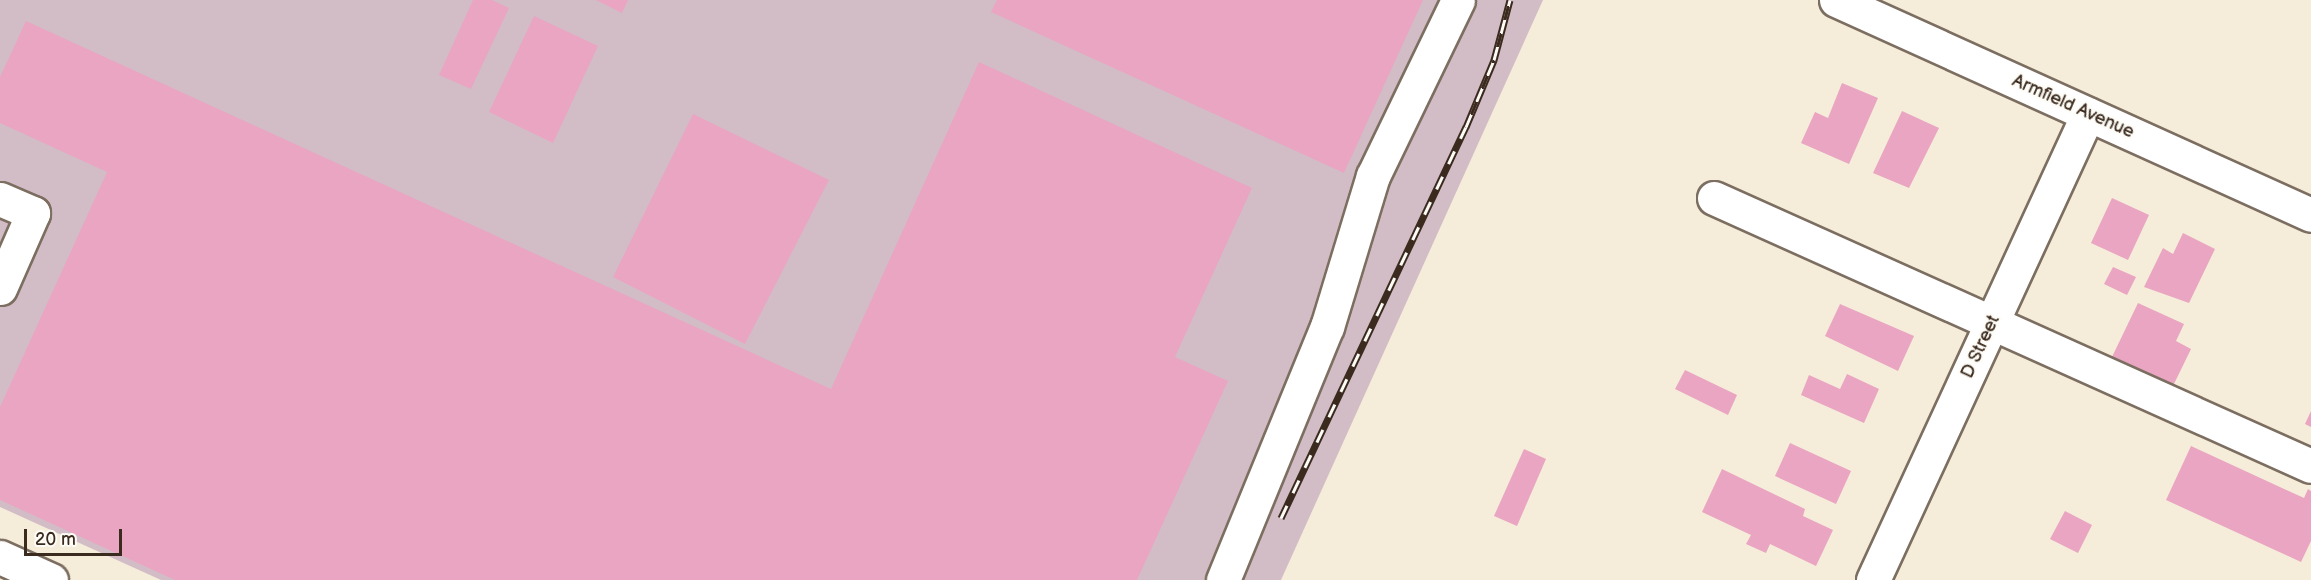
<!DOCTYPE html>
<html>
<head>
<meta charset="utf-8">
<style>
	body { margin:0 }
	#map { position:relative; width:2311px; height:580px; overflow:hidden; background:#f5edda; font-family:"Balsamiq Sans",sans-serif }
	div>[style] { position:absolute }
	.industrial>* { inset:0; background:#d2bdc7 }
	.building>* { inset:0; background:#e9a5c1 }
	.roads { filter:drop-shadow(2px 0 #7c6e60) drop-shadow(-2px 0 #7c6e60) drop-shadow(0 2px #7c6e60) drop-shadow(0 -2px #7c6e60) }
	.minor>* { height:33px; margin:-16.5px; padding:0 16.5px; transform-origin:16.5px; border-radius:16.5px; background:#fff }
	.rail>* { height:7px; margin-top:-3.5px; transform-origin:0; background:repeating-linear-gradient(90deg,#fdfcf7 0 14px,#3b2a1e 0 28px); box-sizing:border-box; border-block:2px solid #3b2a1e }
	span { translate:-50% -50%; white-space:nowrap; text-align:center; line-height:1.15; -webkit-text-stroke:4.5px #fdfcf7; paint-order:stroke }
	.street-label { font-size:18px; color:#3b2a1e }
	.scale { position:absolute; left:24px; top:529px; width:98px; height:27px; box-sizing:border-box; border:3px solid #3b2a1e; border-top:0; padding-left:8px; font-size:18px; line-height:21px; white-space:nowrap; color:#3b2a1e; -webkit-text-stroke:4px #fdfcf7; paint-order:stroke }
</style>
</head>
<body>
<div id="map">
	<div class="industrial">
		<div style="clip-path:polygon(0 0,1543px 0,1281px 580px,161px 580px,0 507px)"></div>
	</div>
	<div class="building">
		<div style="clip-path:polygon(473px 0,492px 0,509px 8px,471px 89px,439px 75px)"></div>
		<div style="clip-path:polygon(596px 0,628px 0,622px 13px)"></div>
		<div style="clip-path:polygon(997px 0,1423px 0,1344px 173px,991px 12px)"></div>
		<div style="clip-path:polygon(534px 16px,598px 46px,553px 143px,489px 112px)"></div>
		<div style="clip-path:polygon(26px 21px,831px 389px,979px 62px,1252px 188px,1175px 357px,1228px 381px,1137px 580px,175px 580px,0 500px,0 407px,107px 172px,0 123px,0 77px)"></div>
		<div style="clip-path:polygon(1842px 83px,1878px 98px,1849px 164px,1801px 143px,1815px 112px,1828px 118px)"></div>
		<div style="clip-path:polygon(1902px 111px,1939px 128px,1909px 188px,1873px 173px)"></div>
		<div style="clip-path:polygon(693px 114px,829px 180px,745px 344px,613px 277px)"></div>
		<div style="clip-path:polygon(2112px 198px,2149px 215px,2128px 260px,2091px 243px)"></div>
		<div style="clip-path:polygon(2183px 233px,2215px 249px,2189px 303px,2144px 287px,2163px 248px,2173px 254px)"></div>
		<div style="clip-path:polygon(2113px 267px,2136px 277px,2127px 295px,2104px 284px)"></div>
		<div style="clip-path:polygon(2138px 303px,2184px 324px,2176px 341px,2191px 349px,2172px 388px,2111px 359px)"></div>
		<div style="clip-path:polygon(1840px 304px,1914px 336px,1898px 371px,1825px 336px)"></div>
		<div style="clip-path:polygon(1685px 370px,1737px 395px,1728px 415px,1675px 389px)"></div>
		<div style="clip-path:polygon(1847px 374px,1879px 389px,1864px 423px,1801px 395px,1809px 375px,1840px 389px)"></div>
		<div style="clip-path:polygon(2311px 411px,2311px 427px,2305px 424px)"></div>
		<div style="clip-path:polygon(1790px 443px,1851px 471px,1836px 504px,1775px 476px)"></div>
		<div style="clip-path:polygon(2191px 446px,2304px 498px,2308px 489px,2311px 491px,2311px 541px,2301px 562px,2166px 500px)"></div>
		<div style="clip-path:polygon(1524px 449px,1546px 459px,1517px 526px,1494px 516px)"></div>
		<div style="clip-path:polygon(1722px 469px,1805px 509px,1803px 516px,1833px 530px,1816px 566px,1770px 544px,1766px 553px,1746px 544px,1751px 535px,1702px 512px)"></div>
		<div style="clip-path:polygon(2065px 511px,2092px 525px,2078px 553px,2050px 539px)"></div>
	</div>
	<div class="roads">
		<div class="minor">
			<div style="left:1836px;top:0;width:521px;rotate:24.35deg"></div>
			<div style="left:1714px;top:198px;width:654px;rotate:24.18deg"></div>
			<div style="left:0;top:199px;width:36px;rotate:23deg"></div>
			<div style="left:33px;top:213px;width:82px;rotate:113.7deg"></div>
			<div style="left:0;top:557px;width:56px;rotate:24.3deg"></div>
			<div style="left:1223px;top:580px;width:274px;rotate:-67.7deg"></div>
			<div style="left:1327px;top:327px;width:158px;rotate:-73.1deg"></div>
			<div style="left:1373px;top:176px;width:195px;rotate:-64.2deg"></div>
			<div style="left:1873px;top:580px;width:513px;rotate:-65.23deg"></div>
		</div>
	</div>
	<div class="rail">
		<div style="left:1281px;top:518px;width:433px;rotate:-64.7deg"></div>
		<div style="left:1466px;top:127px;width:73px;rotate:-67.3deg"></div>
		<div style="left:1494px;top:60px;width:62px;rotate:-75.1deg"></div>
	</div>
	<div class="street-label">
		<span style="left:2073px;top:107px;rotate:24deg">Armfield Avenue</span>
		<span style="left:1981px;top:347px;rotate:-65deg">D Street</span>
	</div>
	<div class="scale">20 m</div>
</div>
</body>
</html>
